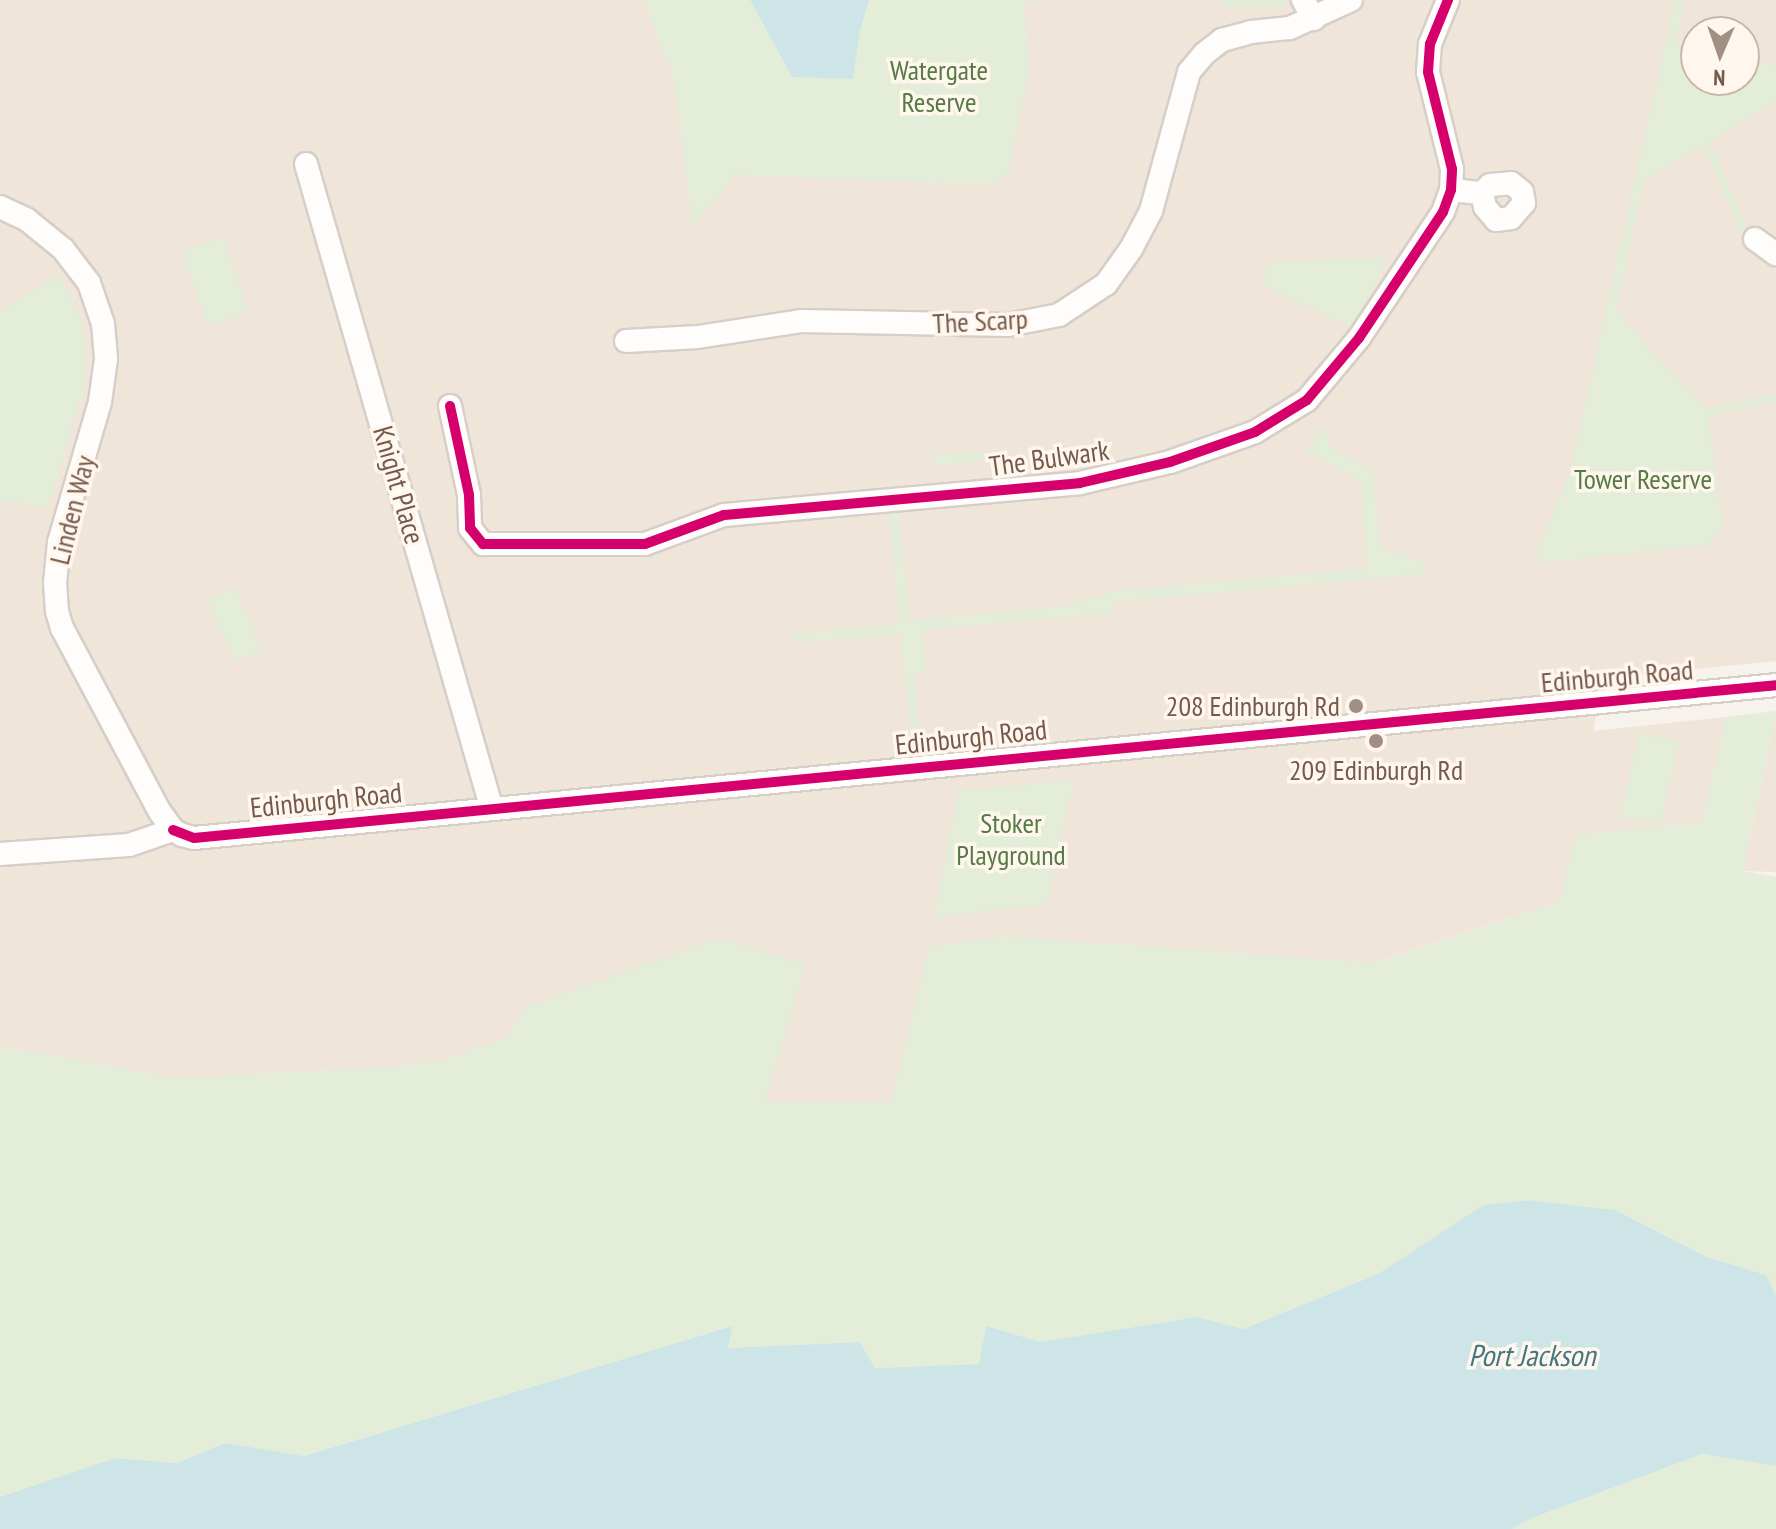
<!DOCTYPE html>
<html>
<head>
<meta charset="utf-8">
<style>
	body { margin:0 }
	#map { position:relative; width:1776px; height:1529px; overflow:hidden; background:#f7f2ec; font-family:"PT Sans Narrow",sans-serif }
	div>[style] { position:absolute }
	.residential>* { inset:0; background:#f0e5d9 }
	.green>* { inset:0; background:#e4edd7 }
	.water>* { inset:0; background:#cde5e7 }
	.roads { filter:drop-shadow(2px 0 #d6cec8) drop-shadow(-2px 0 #d6cec8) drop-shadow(0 2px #d6cec8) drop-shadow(0 -2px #d6cec8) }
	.minor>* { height:22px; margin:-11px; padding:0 11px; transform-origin:11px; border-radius:11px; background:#fefdfc }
	.cycleway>* { height:10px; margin:-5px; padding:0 5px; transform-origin:5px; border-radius:5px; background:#d6006c }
	.dots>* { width:22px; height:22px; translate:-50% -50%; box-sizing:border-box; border:4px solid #fff7ed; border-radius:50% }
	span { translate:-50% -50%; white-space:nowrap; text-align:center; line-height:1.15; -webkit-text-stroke:7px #fff7ed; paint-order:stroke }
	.park-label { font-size:28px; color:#557a43 }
	.street-label { font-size:28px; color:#75594b }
	.poi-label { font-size:28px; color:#75594b }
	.right { translate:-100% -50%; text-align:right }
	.water-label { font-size:30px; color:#437881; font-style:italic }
	.north { position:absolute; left:1680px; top:16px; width:80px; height:80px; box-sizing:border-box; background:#fff7ed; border:2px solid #c8b8ac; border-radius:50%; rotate:182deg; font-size:22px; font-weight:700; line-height:32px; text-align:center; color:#75594b }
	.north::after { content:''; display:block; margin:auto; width:28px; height:36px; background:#a28f83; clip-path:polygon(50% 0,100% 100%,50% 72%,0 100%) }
</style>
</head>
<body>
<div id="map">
	<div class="residential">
		<div style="clip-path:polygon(evenodd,0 0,644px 0,674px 78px,693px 227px,733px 174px,992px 185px,1030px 67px,1023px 3px,1041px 0,1776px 0,1776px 661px,1604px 678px,1593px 731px,1726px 717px,1702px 822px,1576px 835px,1560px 901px,1374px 963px,1112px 944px,930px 946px,892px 1102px,764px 1102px,805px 965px,526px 1007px,510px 1036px,446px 1060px,394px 1067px,175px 1078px,0 1046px,0 0,1696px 32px,1744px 32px,1744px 80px,1696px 80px,1696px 32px)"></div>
		<div style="clip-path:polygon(1776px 712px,1776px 872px,1743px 871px)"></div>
	</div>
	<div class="green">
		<div style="clip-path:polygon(644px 0,750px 0,792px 77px,853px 78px,860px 31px,869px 0,1041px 0,1023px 3px,1030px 66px,1008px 174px,992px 185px,734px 175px,693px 228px,674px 78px)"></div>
		<div style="clip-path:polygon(1217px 0,1284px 0,1288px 8px,1224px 7px)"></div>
		<div style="clip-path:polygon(1675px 0,1685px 0,1676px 41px,1696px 46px,1696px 80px,1744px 80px,1744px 56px,1776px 66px,1776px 102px,1710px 142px,1753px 240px,1745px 243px,1703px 147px,1644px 179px,1616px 311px,1706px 409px,1776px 393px,1776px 401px,1708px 417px,1723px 523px,1710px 545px,1542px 563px,1536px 553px,1570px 471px)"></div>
		<div style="clip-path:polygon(223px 237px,249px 312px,208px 326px,182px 252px)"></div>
		<div style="clip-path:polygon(1387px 258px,1352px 327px,1263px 286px,1268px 261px)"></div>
		<div style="clip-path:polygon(59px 275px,80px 315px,86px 351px,84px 387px,48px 507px,0 501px,0 311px)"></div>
		<div style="clip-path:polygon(1324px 424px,1330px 447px,1373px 470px,1380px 547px,1423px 562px,1425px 574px,1115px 602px,1113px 613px,923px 630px,926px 671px,914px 673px,920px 738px,911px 739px,900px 634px,793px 643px,791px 634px,900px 624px,889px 512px,898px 511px,910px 620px,1062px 607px,1112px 591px,1368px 568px,1360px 480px,1306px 452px)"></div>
		<div style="clip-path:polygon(983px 451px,985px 461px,935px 465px,934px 454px)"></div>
		<div style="clip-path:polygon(235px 588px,263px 649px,235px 661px,207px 601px)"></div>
		<div style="clip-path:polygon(1776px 711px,1743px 871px,1776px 877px,1776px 1296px,1765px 1275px,1707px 1257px,1615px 1210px,1527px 1200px,1483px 1205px,1378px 1274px,1243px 1329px,1197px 1317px,1041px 1342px,986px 1326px,980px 1364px,875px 1368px,860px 1342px,728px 1348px,731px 1326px,304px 1456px,225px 1443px,177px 1463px,115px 1458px,0 1497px,0 1046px,175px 1078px,394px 1067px,446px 1060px,510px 1036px,526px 1007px,719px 938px,806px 965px,765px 1102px,891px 1102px,929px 946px,1001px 936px,1375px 963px,1560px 901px,1575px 835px,1702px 822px,1726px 717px)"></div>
		<div style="clip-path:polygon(1639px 733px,1679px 742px,1661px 825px,1621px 816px)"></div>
		<div style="clip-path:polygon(1074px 780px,1047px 905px,934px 917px,958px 791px)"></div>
		<div style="clip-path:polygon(1702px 1454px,1776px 1466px,1776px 1529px,1512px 1529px,1527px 1520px)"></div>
	</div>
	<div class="water">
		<div style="clip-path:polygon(750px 0,869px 0,860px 31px,853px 79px,792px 77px)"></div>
		<div style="clip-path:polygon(1528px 1200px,1615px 1210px,1707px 1257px,1766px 1275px,1776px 1296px,1776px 1466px,1702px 1454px,1527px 1520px,1512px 1529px,0 1529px,0 1497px,115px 1458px,177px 1463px,225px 1443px,304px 1456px,732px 1326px,728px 1348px,860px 1342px,875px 1368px,979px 1364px,986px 1326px,1041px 1342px,1197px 1317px,1243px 1329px,1378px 1274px,1483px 1205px)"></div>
	</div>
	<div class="roads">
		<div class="minor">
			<div style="left:1303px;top:0;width:22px;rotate:60deg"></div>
			<div style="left:306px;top:164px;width:668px;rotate:73.93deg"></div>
			<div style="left:1451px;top:190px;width:31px;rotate:6deg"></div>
			<div style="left:1482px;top:193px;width:11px;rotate:-45deg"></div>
			<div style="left:1490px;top:185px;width:21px;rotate:-5deg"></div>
			<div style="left:1511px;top:183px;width:14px;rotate:39deg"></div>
			<div style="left:1522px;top:192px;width:11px;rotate:80deg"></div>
			<div style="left:1524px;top:203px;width:20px;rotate:131deg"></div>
			<div style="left:1511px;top:218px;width:15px;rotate:172deg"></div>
			<div style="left:1496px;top:220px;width:17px;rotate:-130deg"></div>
			<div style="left:1485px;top:207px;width:14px;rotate:-102deg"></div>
			<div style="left:0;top:207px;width:29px;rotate:25deg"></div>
			<div style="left:26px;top:219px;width:48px;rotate:39deg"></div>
			<div style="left:63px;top:249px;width:43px;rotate:52.6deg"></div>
			<div style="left:89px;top:283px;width:43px;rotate:71.1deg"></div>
			<div style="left:103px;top:324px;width:35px;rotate:85deg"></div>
			<div style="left:106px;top:359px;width:43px;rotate:97.9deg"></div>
			<div style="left:100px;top:402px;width:146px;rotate:106.3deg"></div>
			<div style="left:59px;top:542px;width:41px;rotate:95.6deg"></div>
			<div style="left:55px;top:583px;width:28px;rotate:86deg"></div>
			<div style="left:57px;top:611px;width:18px;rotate:74deg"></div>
			<div style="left:62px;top:628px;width:208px;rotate:62deg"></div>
			<div style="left:160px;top:812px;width:22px;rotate:54deg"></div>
			<div style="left:173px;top:830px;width:10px;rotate:29deg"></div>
			<div style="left:182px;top:835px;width:12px;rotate:14deg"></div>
			<div style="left:194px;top:838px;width:1589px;rotate:-5.52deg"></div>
			<div style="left:1755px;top:239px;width:26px;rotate:36deg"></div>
			<div style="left:626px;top:341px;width:72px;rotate:-3.2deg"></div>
			<div style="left:698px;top:337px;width:104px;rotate:-8.8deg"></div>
			<div style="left:801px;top:321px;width:207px;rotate:1.1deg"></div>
			<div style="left:1008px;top:325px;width:52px;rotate:-11.1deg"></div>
			<div style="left:1059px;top:315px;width:56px;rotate:-33.4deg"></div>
			<div style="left:1106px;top:284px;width:43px;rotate:-54.5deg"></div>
			<div style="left:1131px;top:249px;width:43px;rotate:-62.2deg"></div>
			<div style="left:1151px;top:211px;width:144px;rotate:-74.7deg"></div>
			<div style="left:1189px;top:72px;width:23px;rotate:-50deg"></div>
			<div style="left:1204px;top:54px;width:23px;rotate:-38deg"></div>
			<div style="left:1222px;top:40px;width:30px;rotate:-15deg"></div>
			<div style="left:1251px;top:32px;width:39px;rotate:-6deg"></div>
			<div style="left:1290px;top:28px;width:67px;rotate:-24.7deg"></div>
			<div style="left:450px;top:406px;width:91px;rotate:77.9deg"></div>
			<div style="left:469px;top:495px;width:33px;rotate:88deg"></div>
			<div style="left:470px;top:528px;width:21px;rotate:51deg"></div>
			<div style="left:483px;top:544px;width:162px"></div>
			<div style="left:645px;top:544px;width:84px;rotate:-20.2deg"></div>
			<div style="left:724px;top:515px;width:357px;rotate:-5.1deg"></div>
			<div style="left:1080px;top:483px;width:92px;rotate:-13.1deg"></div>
			<div style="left:1170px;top:462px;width:90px;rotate:-19.4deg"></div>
			<div style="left:1255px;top:432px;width:61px;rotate:-31.6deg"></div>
			<div style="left:1307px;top:400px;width:81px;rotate:-50deg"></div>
			<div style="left:1359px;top:338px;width:151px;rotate:-56.3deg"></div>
			<div style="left:1443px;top:212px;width:23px;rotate:-70deg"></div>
			<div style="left:1451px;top:190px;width:21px;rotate:-87deg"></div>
			<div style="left:1452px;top:169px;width:100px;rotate:-103.9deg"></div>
			<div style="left:1428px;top:72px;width:28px;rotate:-86deg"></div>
			<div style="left:1430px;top:44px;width:48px;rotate:-67.8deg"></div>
			<div style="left:0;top:854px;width:129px;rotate:-4deg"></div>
			<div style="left:129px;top:845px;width:46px;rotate:-18.8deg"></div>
		</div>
	</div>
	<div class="cycleway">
		<div style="left:450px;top:406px;width:91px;rotate:77.9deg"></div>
		<div style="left:469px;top:495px;width:33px;rotate:88deg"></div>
		<div style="left:470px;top:528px;width:21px;rotate:51deg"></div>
		<div style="left:483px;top:544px;width:162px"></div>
		<div style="left:645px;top:544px;width:84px;rotate:-20.2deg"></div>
		<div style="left:724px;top:515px;width:357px;rotate:-5.1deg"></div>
		<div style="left:1080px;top:483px;width:92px;rotate:-13.1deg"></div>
		<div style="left:1170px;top:462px;width:90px;rotate:-19.4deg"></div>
		<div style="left:1255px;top:432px;width:61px;rotate:-31.6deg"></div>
		<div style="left:1307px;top:400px;width:81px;rotate:-50deg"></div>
		<div style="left:1359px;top:338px;width:151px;rotate:-56.3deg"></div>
		<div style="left:1443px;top:212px;width:23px;rotate:-70deg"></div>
		<div style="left:1451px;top:190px;width:21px;rotate:-87deg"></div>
		<div style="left:1452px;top:169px;width:100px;rotate:-103.9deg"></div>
		<div style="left:1428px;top:72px;width:28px;rotate:-86deg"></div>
		<div style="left:1430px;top:44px;width:48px;rotate:-67.8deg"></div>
		<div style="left:173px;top:830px;width:22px;rotate:21deg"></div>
		<div style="left:194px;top:838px;width:1589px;rotate:-5.52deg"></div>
	</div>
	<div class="dots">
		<div style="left:1356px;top:706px;background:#a28f83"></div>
		<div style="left:1376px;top:741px;background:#a28f83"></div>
	</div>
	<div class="park-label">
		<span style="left:939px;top:86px">Watergate<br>Reserve</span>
		<span style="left:1643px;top:479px">Tower Reserve</span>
		<span style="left:1011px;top:839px">Stoker<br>Playground</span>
	</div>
	<div class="street-label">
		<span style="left:980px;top:321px;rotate:-3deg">The Scarp</span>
		<span style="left:1049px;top:458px;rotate:-8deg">The Bulwark</span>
		<span style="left:399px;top:485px;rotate:74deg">Knight Place</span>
		<span style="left:72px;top:510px;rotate:-76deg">Linden Way</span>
		<span style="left:1617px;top:676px;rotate:-5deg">Edinburgh Road</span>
		<span style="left:971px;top:737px;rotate:-6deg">Edinburgh Road</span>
		<span style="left:326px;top:800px;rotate:-6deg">Edinburgh Road</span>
	</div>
	<div class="poi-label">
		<span class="right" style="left:1340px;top:706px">208 Edinburgh Rd</span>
		<span style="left:1376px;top:770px">209 Edinburgh Rd</span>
	</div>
	<div class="water-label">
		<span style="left:1532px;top:1355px">Port Jackson</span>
	</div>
	<div class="north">N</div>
</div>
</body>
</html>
